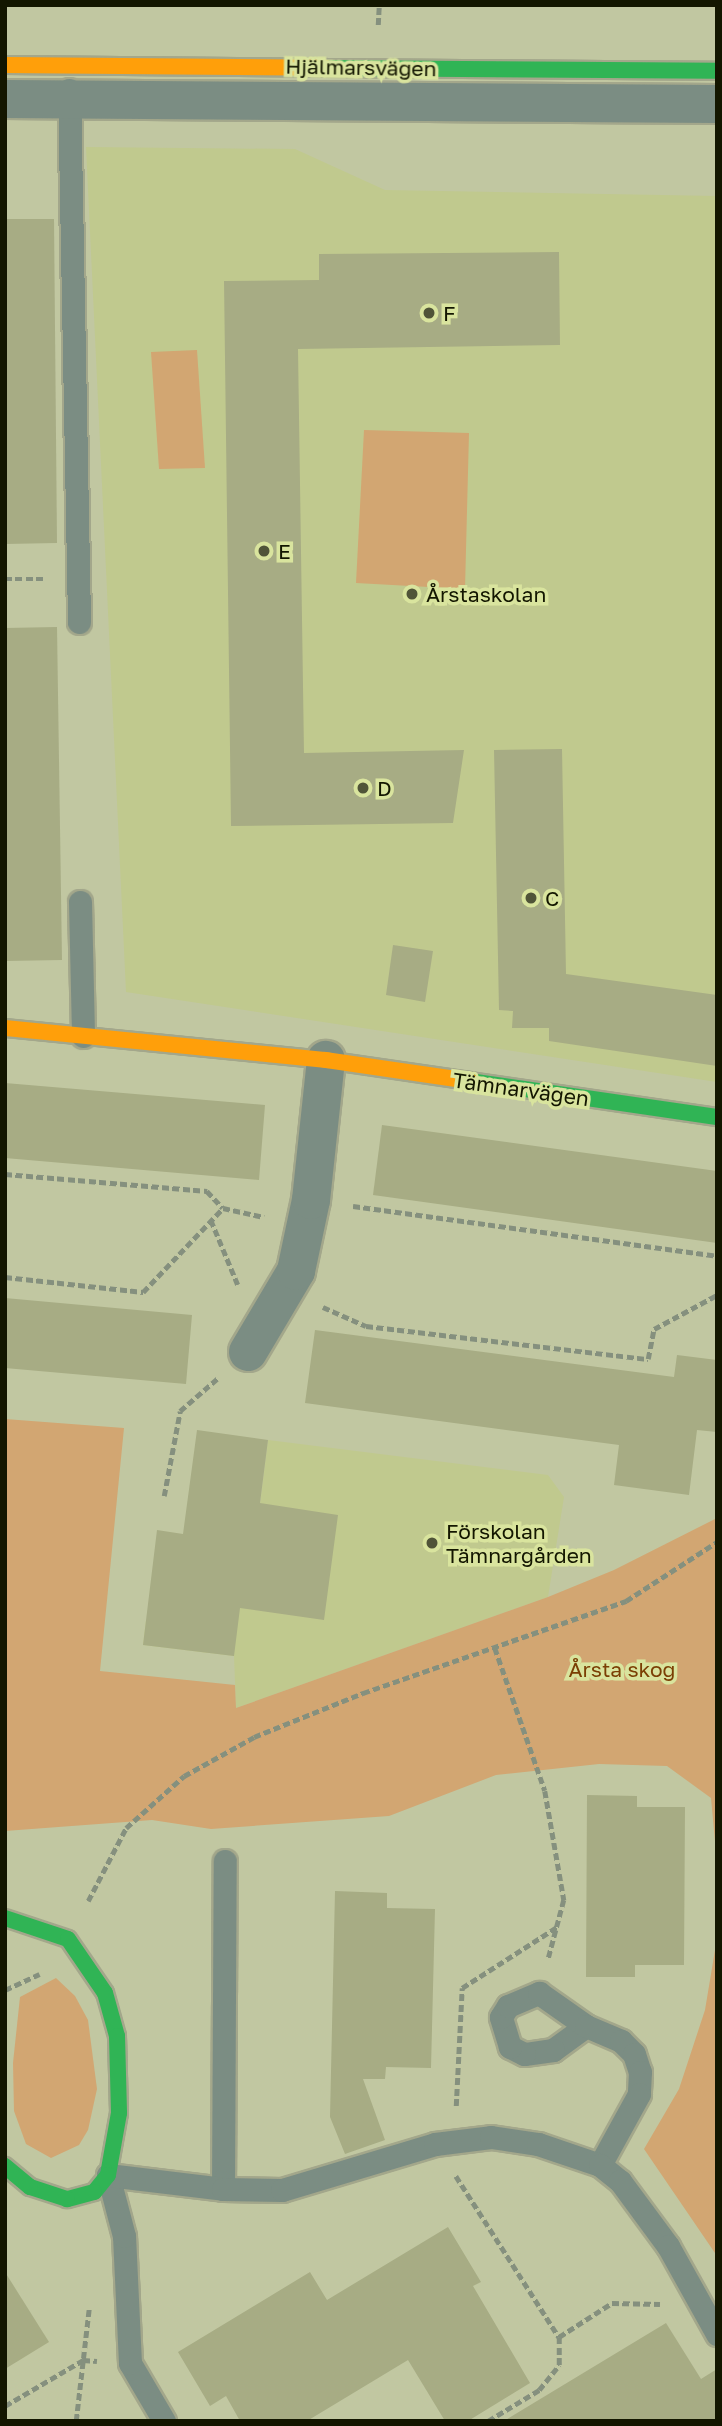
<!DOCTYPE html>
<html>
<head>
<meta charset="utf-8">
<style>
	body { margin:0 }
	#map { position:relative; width:722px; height:2426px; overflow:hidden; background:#c1c7a1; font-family:"Golos Text",sans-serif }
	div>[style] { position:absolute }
	.built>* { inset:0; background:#c0c98e }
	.green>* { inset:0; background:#d2a672 }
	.building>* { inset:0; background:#a7ac84 }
	.path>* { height:4.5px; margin-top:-2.25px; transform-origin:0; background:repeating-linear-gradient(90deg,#85907e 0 7px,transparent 0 10.5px) }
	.roads { filter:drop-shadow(2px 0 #a3a78b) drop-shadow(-2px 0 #a3a78b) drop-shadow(0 2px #a3a78b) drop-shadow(0 -2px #a3a78b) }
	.lane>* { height:23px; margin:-11.5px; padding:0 11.5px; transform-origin:11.5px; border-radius:11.5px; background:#7b8d83 }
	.street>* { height:38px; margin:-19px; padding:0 19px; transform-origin:19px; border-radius:19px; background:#7b8d83 }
	.fast>* { height:16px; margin:-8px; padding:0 8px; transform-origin:8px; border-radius:8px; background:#30b455 }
	.slow>* { height:16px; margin:-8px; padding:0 8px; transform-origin:8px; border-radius:8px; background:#ff9f0a }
	.dots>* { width:19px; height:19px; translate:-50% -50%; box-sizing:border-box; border:4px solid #d9e49e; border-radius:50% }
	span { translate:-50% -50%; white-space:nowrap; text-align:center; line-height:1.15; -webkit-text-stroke:7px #d9e49e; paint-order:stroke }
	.street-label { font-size:21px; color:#131600 }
	.poi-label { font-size:21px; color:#131600 }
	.left { translate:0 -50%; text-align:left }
	.park-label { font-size:21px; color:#7b3f04 }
	.frame { position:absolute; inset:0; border:7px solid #131600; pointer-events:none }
</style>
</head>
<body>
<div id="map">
	<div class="built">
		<div style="clip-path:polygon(86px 147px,295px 149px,385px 190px,717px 196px,717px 1082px,126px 992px)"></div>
		<div style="clip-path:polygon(268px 1440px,548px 1475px,564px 1497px,548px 1597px,236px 1708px,234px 1656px,143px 1645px,146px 1620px,215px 1629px,260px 1504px)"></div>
	</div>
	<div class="green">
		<div style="clip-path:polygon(197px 350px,205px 468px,159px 469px,151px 352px)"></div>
		<div style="clip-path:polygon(364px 430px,469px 433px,465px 589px,356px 583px)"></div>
		<div style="clip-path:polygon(5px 1419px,124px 1428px,100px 1671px,235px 1685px,236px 1708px,548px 1597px,614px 1570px,717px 1518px,717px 1863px,711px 1798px,667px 1766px,599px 1764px,496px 1775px,389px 1816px,211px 1829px,152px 1820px,5px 1831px)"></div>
		<div style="clip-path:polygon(717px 1938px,717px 2256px,644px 2149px,679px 2089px,705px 2010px)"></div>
		<div style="clip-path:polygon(56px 1978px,75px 1996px,88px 2020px,97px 2089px,88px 2130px,79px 2145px,51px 2158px,26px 2144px,14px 2111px,13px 2063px,20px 1997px)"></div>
	</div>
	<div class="building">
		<div style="clip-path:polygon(5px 219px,54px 219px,57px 543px,5px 544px)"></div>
		<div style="clip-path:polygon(559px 252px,560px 345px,298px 349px,304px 753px,464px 750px,453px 823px,231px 826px,224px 281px,319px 280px,319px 254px)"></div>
		<div style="clip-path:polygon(57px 627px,62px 960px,5px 961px,5px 628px)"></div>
		<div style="clip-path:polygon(562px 749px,566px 974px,717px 995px,717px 1066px,549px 1041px,549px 1028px,512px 1028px,513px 1011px,499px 1010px,494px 750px)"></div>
		<div style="clip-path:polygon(393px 945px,433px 951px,425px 1002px,386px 995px)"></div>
		<div style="clip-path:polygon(5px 1083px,265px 1105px,259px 1180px,5px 1158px)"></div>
		<div style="clip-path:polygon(382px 1125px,717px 1171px,717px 1243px,373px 1195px)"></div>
		<div style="clip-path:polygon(5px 1298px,192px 1315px,186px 1384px,5px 1368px)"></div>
		<div style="clip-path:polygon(315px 1330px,674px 1377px,677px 1355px,717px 1360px,717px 1432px,697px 1430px,689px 1495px,614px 1485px,619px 1445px,305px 1403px)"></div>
		<div style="clip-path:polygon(197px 1430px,268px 1440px,260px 1503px,338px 1515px,324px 1620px,240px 1608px,234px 1656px,143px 1645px,157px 1530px,183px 1534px)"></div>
		<div style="clip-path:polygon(587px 1795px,637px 1796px,637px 1807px,685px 1807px,684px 1965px,635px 1965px,635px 1977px,586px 1977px)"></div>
		<div style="clip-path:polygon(335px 1891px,387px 1893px,387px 1908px,435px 1909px,431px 2068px,386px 2067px,385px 2079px,363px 2079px,385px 2140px,345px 2154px,330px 2117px)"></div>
		<div style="clip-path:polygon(448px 2227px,481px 2282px,473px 2286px,530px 2383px,468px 2421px,445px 2421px,408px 2360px,307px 2421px,240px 2421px,226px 2396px,210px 2406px,178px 2352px,310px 2272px,327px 2300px)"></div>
		<div style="clip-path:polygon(5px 2272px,49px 2342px,5px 2369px)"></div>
		<div style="clip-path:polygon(666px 2323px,701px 2379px,717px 2369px,717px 2421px,504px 2421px)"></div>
	</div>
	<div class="path">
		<div style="left:378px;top:25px;width:20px;rotate:-87deg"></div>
		<div style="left:5px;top:579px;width:38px"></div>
		<div style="left:5px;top:1174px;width:203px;rotate:4.8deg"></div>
		<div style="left:207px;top:1191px;width:23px;rotate:47deg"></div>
		<div style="left:223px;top:1208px;width:42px;rotate:12.4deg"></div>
		<div style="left:353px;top:1206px;width:367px;rotate:7.8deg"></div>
		<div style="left:211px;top:1220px;width:70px;rotate:67.4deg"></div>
		<div style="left:5px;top:1277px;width:139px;rotate:6.2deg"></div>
		<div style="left:143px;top:1292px;width:116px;rotate:-46.4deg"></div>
		<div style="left:323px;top:1307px;width:47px;rotate:23.8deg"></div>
		<div style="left:366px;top:1326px;width:284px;rotate:6.7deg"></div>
		<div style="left:648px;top:1359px;width:31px;rotate:-79deg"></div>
		<div style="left:654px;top:1329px;width:72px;rotate:-28.4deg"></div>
		<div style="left:164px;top:1496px;width:86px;rotate:-79.3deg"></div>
		<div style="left:180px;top:1411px;width:50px;rotate:-41deg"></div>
		<div style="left:495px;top:1648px;width:151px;rotate:70.7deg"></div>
		<div style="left:545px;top:1791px;width:111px;rotate:80.1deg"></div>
		<div style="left:564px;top:1900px;width:62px;rotate:104.9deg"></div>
		<div style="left:88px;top:1901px;width:82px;rotate:-62.5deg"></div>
		<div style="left:126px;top:1828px;width:78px;rotate:-41.9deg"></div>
		<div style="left:184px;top:1776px;width:80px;rotate:-29.1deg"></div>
		<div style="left:254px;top:1737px;width:118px;rotate:-22deg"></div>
		<div style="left:363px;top:1693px;width:279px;rotate:-19.3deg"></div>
		<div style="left:626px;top:1601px;width:108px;rotate:-33deg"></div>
		<div style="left:5px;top:1990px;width:38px;rotate:-25deg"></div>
		<div style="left:456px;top:2106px;width:118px;rotate:-87.1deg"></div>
		<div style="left:462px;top:1988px;width:113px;rotate:-32.7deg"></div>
		<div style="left:456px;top:2176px;width:191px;rotate:57.4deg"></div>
		<div style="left:5px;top:2406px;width:91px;rotate:-30.5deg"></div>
		<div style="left:83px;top:2360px;width:14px;rotate:4deg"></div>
		<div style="left:76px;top:2421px;width:114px;rotate:-83.4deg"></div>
		<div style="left:488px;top:2421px;width:60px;rotate:-31.3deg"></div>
		<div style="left:539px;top:2390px;width:32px;rotate:-51deg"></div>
		<div style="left:559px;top:2365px;width:28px;rotate:-90deg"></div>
		<div style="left:559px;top:2337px;width:63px;rotate:-32.7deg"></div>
		<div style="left:612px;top:2303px;width:48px;rotate:1.2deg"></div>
	</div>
	<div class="roads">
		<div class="lane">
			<div style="left:69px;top:90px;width:532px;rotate:88.92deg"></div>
			<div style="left:80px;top:902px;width:134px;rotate:88.7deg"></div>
			<div style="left:586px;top:2026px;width:41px;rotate:144deg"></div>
			<div style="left:553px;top:2050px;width:29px;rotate:172deg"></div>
			<div style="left:524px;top:2054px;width:16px;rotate:-153deg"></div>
			<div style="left:510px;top:2047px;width:31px;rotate:-107deg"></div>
			<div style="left:501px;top:2017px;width:13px;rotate:-58deg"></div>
			<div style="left:508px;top:2006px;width:34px;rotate:-23deg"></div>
			<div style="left:539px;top:1993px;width:57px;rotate:35.1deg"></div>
			<div style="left:586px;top:2026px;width:38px;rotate:23deg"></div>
			<div style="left:621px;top:2041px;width:18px;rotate:45deg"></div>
			<div style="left:634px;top:2054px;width:19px;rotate:72deg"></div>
			<div style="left:640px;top:2072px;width:22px;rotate:93deg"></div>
			<div style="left:639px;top:2094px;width:81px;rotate:118.8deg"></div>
			<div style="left:223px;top:2189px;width:328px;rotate:-89.7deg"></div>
			<div style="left:164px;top:2421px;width:67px;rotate:-120.4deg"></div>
			<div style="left:130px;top:2363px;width:127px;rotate:-92.7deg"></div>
			<div style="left:124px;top:2236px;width:63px;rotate:-104.7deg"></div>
			<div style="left:108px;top:2175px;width:116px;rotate:6.9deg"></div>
			<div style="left:223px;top:2189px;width:59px;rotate:1deg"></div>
			<div style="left:282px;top:2190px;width:160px;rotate:-16.7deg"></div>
			<div style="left:435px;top:2144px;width:56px;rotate:-7.1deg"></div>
			<div style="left:491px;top:2137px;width:48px;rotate:8.5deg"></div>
			<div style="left:538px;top:2144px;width:65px;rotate:18.7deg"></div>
			<div style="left:600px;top:2165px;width:26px;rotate:39deg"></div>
			<div style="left:620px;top:2181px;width:81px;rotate:53.6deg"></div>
			<div style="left:668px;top:2246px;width:101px;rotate:60.9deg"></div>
		</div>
		<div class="street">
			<div style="left:5px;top:99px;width:712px;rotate:0.4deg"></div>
			<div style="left:248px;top:1352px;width:94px;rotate:-59.3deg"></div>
			<div style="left:296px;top:1271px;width:73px;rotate:-78.1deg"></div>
			<div style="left:311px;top:1200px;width:141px;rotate:-83.9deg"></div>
		</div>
		<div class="fast">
			<div style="left:325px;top:68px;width:392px;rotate:0.4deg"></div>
			<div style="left:470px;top:1081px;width:250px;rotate:8.3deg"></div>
			<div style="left:5px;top:1918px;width:66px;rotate:18.4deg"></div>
			<div style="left:68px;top:1939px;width:65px;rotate:55.6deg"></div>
			<div style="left:105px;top:1993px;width:45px;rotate:74.4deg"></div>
			<div style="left:117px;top:2036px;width:77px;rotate:88.5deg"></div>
			<div style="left:119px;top:2113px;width:63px;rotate:100.1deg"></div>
			<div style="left:108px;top:2175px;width:22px;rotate:129deg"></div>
			<div style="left:94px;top:2192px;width:28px;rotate:165deg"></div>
			<div style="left:67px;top:2199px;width:39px;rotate:-162deg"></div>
			<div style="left:30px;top:2187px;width:33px;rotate:-140deg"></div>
		</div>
		<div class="slow">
			<div style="left:5px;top:65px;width:320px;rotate:0.5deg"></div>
			<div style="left:5px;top:1028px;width:323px;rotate:5.7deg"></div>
			<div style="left:326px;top:1060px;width:146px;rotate:8.3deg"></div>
		</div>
	</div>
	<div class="dots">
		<div style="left:429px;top:313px;background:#505438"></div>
		<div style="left:264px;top:551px;background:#505438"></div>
		<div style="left:412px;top:594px;background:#505438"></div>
		<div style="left:363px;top:788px;background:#505438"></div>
		<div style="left:531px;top:898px;background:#505438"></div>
		<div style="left:432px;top:1543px;background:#505438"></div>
	</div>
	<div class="street-label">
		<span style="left:361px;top:67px;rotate:1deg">Hjälmarsvägen</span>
		<span style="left:521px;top:1089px;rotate:8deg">Tämnarvägen</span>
	</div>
	<div class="poi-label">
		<span class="left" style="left:443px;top:313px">F</span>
		<span class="left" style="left:278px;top:551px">E</span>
		<span class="left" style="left:426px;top:594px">Årstaskolan</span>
		<span class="left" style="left:377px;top:788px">D</span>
		<span class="left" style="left:545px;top:898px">C</span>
		<span class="left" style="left:446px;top:1543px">Förskolan<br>Tämnargården</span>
	</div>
	<div class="park-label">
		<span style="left:622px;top:1669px">Årsta skog</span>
	</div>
	<div class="frame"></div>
</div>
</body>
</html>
